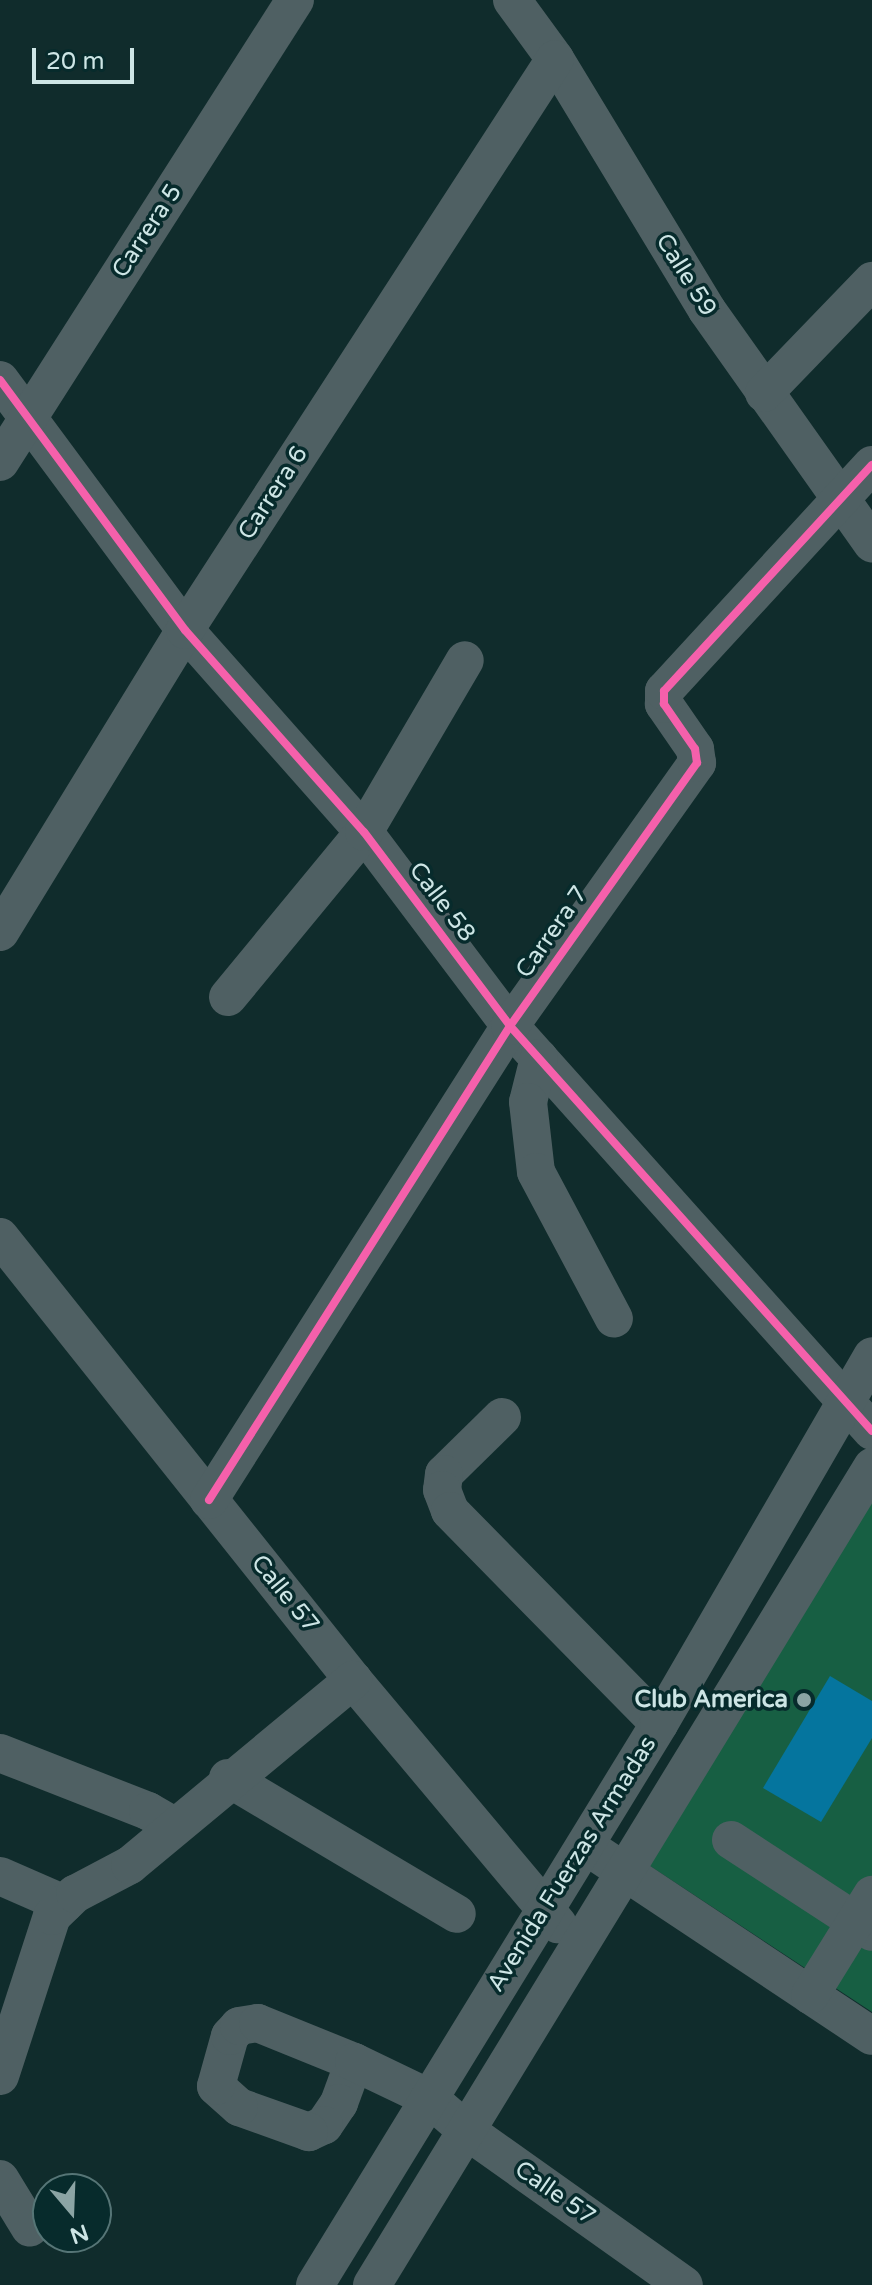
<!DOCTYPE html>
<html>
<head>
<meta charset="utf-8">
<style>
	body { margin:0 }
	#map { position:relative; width:872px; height:2285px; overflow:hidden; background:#102c2c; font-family:"Varela Round",sans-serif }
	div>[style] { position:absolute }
	.green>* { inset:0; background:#175f43 }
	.water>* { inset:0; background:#05759e }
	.minor>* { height:38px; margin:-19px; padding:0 19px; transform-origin:19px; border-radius:19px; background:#4f6063 }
	.cycleway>* { height:8px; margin:-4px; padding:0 4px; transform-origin:4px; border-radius:4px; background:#f560ab }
	.dots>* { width:22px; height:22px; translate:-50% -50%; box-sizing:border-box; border:4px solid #072b2c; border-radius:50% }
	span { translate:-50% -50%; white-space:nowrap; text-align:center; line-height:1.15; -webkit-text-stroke:7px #072b2c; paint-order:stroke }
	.street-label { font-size:24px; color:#cde5e5 }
	.poi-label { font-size:24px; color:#cde5e5; font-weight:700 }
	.right { translate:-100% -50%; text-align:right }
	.north { position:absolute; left:32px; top:2173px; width:80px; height:80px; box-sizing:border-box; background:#072b2c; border:2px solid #567576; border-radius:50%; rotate:161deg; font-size:22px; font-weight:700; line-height:32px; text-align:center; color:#cde5e5 }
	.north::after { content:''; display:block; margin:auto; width:28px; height:36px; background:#8ba4a4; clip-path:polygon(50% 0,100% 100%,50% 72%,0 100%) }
	.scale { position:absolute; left:32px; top:48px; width:102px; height:36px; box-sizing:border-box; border:4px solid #cde5e5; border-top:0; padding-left:10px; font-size:24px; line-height:28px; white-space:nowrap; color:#cde5e5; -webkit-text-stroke:6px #072b2c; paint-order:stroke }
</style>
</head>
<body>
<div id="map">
	<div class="green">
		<div style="clip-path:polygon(872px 1463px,872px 2012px,644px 1862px)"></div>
	</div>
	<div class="water">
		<div style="clip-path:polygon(830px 1676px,872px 1701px,872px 1738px,821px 1822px,763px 1788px)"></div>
	</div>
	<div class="minor">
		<div style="left:512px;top:0;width:73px;rotate:53.9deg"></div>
		<div style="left:555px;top:59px;width:293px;rotate:58.8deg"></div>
		<div style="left:707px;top:310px;width:286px;rotate:54.7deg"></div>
		<div style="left:0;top:380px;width:311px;rotate:53.5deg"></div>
		<div style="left:185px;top:630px;width:270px;rotate:48.5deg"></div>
		<div style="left:364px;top:832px;width:243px;rotate:53deg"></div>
		<div style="left:510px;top:1026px;width:543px;rotate:48.21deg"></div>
		<div style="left:764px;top:393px;width:156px;rotate:-46deg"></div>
		<div style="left:0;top:462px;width:548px;rotate:-57.44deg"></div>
		<div style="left:0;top:932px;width:354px;rotate:-58.5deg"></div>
		<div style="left:185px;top:630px;width:680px;rotate:-57.06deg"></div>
		<div style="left:228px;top:997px;width:214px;rotate:-50.5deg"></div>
		<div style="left:364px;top:832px;width:199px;rotate:-59.6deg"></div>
		<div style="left:539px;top:1058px;width:45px;rotate:104deg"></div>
		<div style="left:528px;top:1102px;width:70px;rotate:83.5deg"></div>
		<div style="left:536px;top:1172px;width:166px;rotate:62deg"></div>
		<div style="left:0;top:1237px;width:566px;rotate:51.45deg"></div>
		<div style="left:353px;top:1680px;width:319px;rotate:50deg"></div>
		<div style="left:502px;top:1417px;width:81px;rotate:135.5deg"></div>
		<div style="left:444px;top:1474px;width:16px;rotate:97deg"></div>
		<div style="left:442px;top:1490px;width:22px;rotate:69deg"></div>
		<div style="left:450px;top:1511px;width:298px;rotate:45.5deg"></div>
		<div style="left:209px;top:1500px;width:561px;rotate:-57.58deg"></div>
		<div style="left:510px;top:1026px;width:323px;rotate:-54.6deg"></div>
		<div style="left:697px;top:763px;width:14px;rotate:-98deg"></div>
		<div style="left:695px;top:749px;width:55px;rotate:-124.6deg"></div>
		<div style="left:664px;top:704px;width:13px;rotate:-90deg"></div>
		<div style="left:664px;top:691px;width:307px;rotate:-47.4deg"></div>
		<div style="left:0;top:1753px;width:159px;rotate:21.4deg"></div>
		<div style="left:148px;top:1811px;width:28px;rotate:30deg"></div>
		<div style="left:228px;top:1778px;width:266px;rotate:30.7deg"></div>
		<div style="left:731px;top:1840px;width:168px;rotate:33.1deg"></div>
		<div style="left:601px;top:1856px;width:325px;rotate:33.6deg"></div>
		<div style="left:0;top:1876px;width:70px;rotate:23.6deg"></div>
		<div style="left:810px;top:1995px;width:118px;rotate:-58.2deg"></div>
		<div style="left:354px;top:2062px;width:44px;rotate:110.1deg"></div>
		<div style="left:339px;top:2103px;width:27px;rotate:124deg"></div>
		<div style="left:324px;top:2125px;width:17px;rotate:155deg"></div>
		<div style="left:309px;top:2132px;width:74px;rotate:-160.3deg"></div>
		<div style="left:239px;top:2107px;width:31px;rotate:-138deg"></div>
		<div style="left:216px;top:2086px;width:52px;rotate:-74.4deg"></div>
		<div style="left:230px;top:2036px;width:13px;rotate:-48deg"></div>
		<div style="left:239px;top:2026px;width:19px;rotate:-9deg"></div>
		<div style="left:258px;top:2023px;width:104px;rotate:22.1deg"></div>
		<div style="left:354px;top:2062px;width:83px;rotate:25.6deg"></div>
		<div style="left:429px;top:2098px;width:50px;rotate:41deg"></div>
		<div style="left:467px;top:2131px;width:266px;rotate:35.4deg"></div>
		<div style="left:0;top:2076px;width:168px;rotate:-72deg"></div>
		<div style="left:52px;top:1916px;width:32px;rotate:-44deg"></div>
		<div style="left:75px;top:1894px;width:62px;rotate:-27.8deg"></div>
		<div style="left:130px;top:1865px;width:290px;rotate:-39.7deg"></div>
		<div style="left:0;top:2179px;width:57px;rotate:58.5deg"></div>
		<div style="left:315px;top:2285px;width:658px;rotate:-58.48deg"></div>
		<div style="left:659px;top:1724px;width:425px;rotate:-59.9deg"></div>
		<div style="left:372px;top:2285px;width:959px;rotate:-58.56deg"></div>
	</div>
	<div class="cycleway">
		<div style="left:0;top:380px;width:311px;rotate:53.5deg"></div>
		<div style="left:185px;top:630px;width:270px;rotate:48.5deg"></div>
		<div style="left:364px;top:832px;width:243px;rotate:53deg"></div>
		<div style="left:510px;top:1026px;width:543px;rotate:48.21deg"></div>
		<div style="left:209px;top:1500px;width:561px;rotate:-57.58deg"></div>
		<div style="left:510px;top:1026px;width:323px;rotate:-54.6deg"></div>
		<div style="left:697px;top:763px;width:14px;rotate:-98deg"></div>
		<div style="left:695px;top:749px;width:55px;rotate:-124.6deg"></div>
		<div style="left:664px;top:704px;width:13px;rotate:-90deg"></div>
		<div style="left:664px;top:691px;width:307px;rotate:-47.4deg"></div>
	</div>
	<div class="dots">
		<div style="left:804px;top:1700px;background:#8ba4a4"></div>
	</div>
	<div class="street-label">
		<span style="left:147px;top:231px;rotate:-57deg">Carrera 5</span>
		<span style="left:686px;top:275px;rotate:58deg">Calle 59</span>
		<span style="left:273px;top:493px;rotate:-57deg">Carrera 6</span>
		<span style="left:442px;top:902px;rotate:53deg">Calle 58</span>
		<span style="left:552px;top:932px;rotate:-55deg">Carrera 7</span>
		<span style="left:285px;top:1594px;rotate:51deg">Calle 57</span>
		<span style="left:572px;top:1864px;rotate:-58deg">Avenida Fuerzas Armadas</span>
		<span style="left:555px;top:2193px;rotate:35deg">Calle 57</span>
	</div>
	<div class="poi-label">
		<span class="right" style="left:788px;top:1700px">Club America</span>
	</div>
	<div class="north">N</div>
	<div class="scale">20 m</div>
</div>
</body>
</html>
